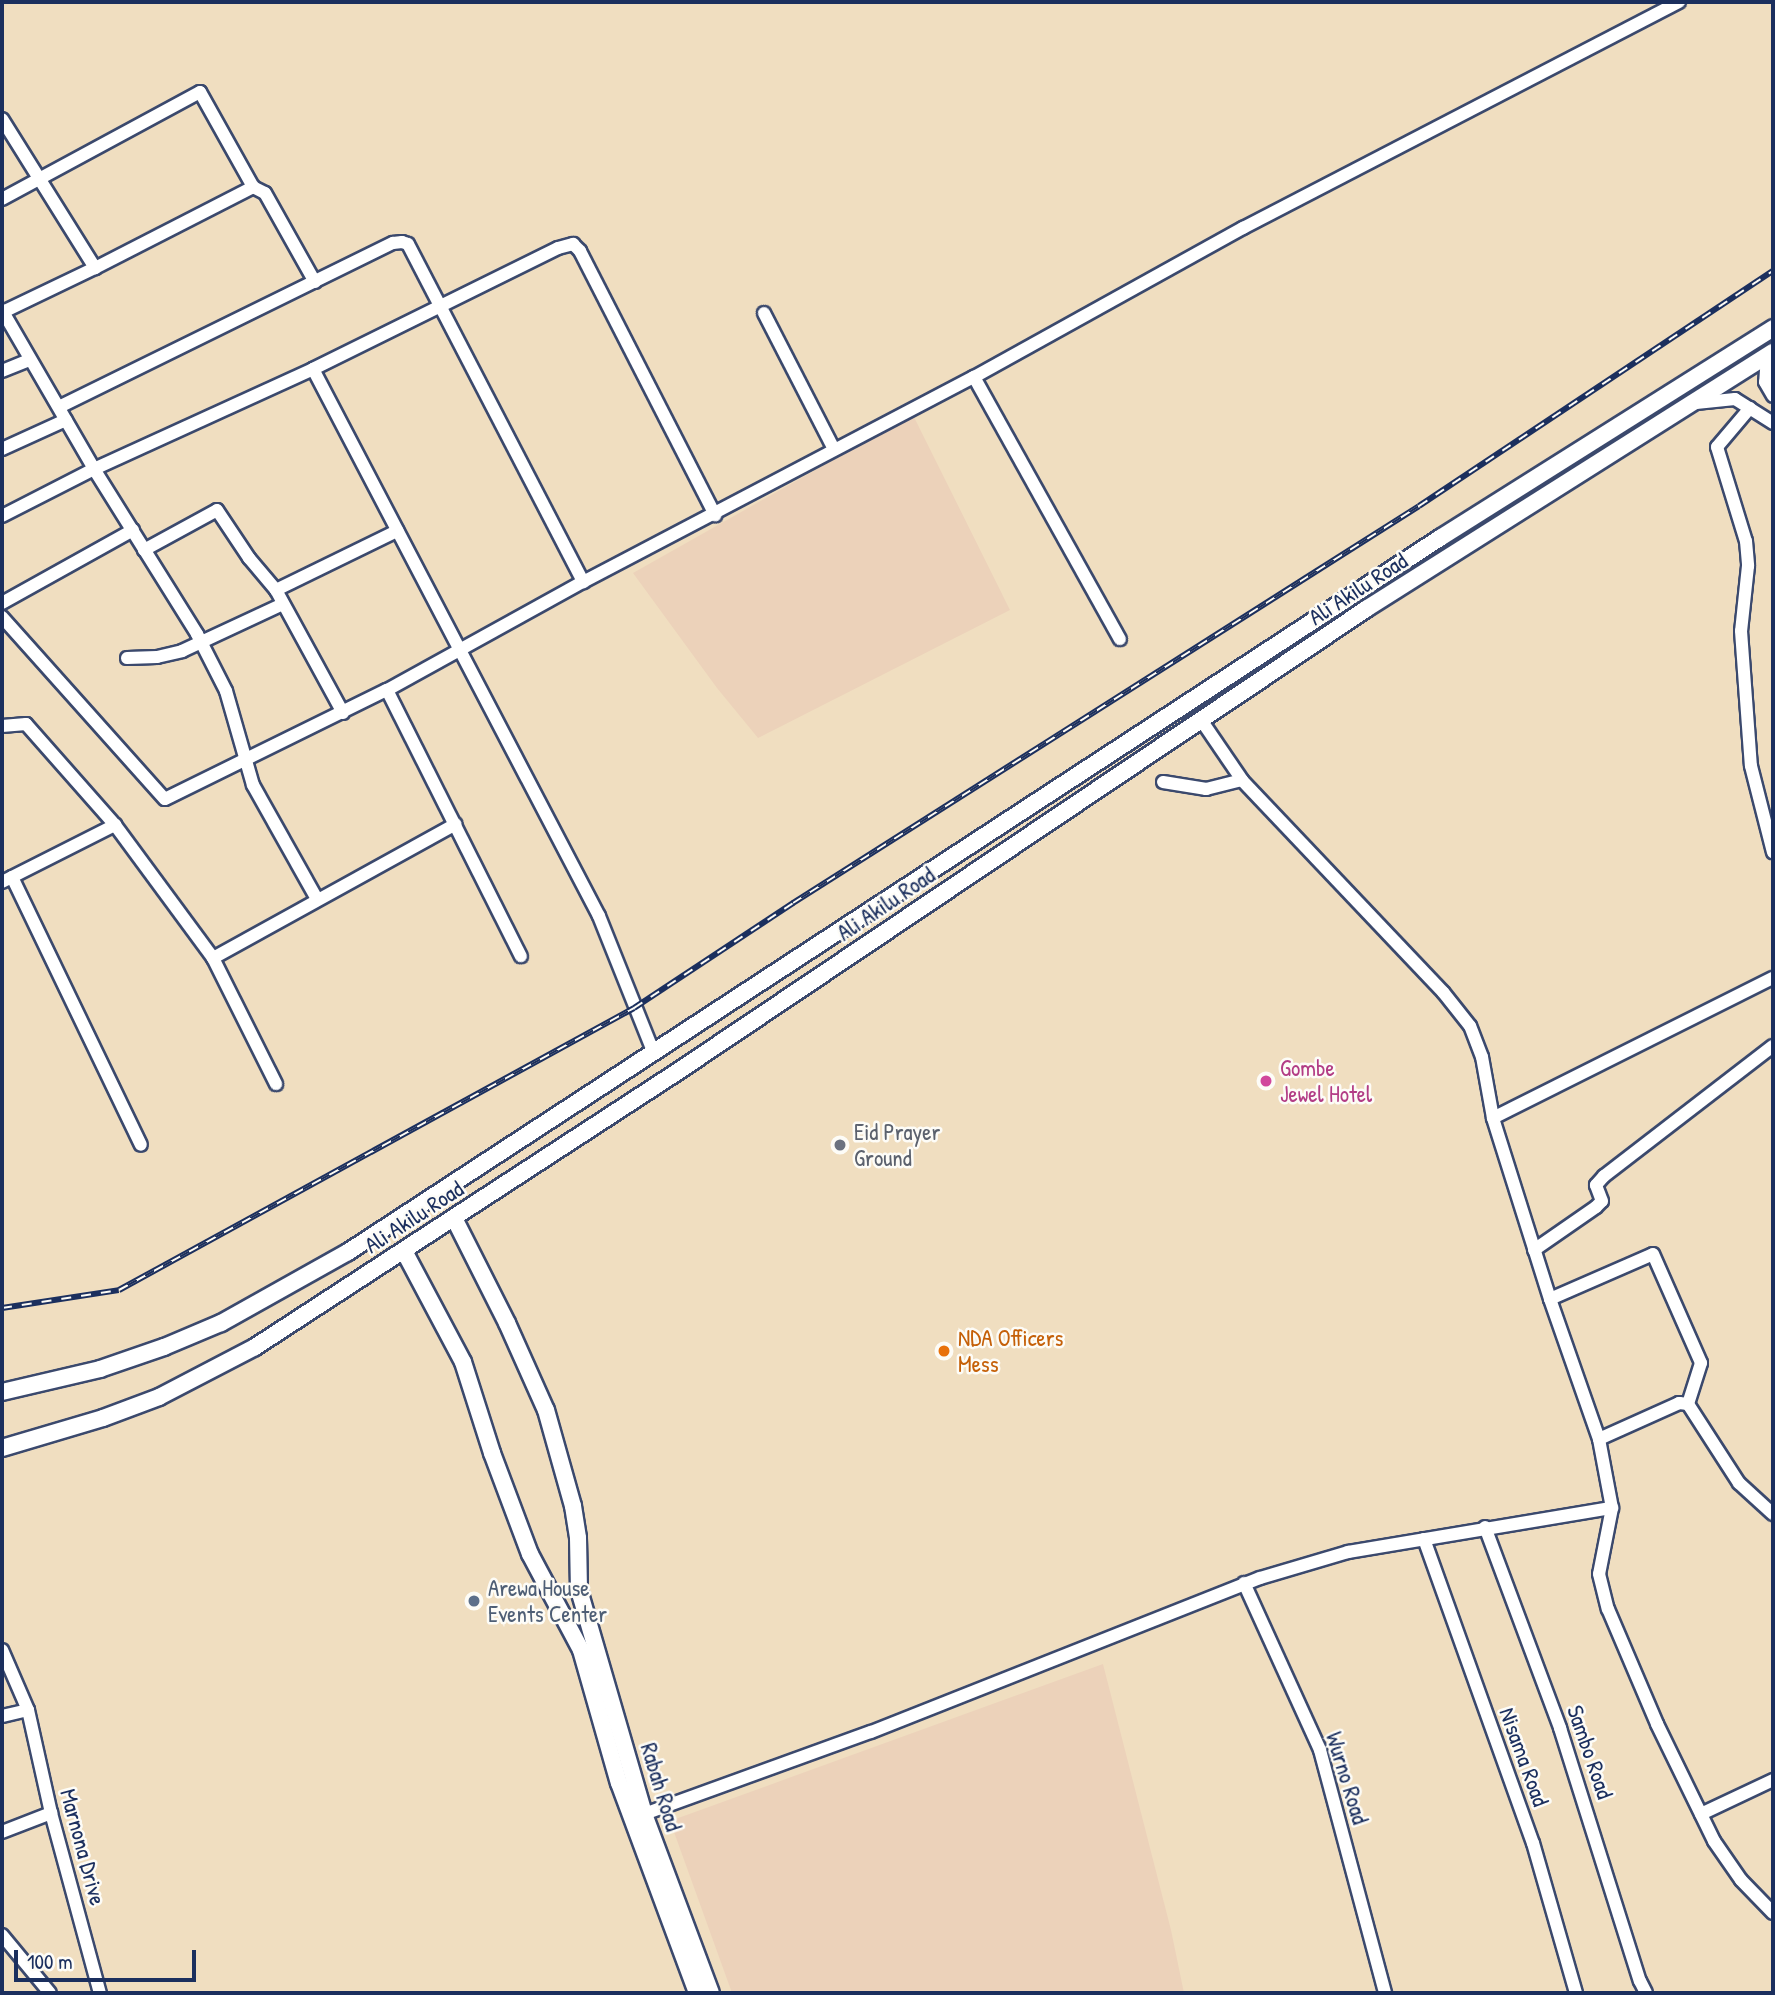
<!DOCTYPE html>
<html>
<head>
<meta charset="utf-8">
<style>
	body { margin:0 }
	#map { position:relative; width:1775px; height:1995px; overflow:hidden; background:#f0dec0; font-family:"Patrick Hand",sans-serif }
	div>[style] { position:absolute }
	.built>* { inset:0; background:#ecd2ba }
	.roads { filter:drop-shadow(2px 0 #3b496d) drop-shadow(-2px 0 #3b496d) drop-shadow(0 2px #3b496d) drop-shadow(0 -2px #3b496d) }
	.minor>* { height:12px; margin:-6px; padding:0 6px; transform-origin:6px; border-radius:6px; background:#fff }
	.major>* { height:16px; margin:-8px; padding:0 8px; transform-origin:8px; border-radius:8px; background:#fff }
	.rail>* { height:6px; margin-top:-3px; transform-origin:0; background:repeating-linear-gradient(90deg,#fdfcf7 0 10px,#1b2f5e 0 20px); box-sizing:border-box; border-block:2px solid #1b2f5e }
	.dots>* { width:19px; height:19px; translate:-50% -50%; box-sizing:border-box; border:4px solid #fdfcf7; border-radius:50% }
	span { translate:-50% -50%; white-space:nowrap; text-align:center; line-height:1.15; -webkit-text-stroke:5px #fdfcf7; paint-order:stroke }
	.street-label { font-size:23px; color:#1b2f5e }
	.hotel-label { font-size:23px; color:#b23c85 }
	.left { translate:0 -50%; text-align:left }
	.worship-label { font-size:23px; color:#5b616d }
	.food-label { font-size:23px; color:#c56008 }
	.service-label { font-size:23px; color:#4e5e75 }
	.frame { position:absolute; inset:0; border:4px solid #1b2f5e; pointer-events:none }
	.scale { position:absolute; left:14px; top:1950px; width:182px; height:32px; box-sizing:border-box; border:4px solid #1b2f5e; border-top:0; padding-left:9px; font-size:21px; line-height:24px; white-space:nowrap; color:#1b2f5e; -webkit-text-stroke:5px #fdfcf7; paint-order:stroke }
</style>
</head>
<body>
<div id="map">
	<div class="built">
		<div style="clip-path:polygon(913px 415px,1010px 610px,758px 738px,717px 688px,633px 573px)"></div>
		<div style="clip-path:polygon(1103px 1664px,1171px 1930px,1184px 1993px,732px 1993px,670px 1821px)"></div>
	</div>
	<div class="roads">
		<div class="minor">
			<div style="left:2px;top:119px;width:176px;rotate:58deg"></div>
			<div style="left:2px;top:199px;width:225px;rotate:-28.4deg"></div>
			<div style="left:200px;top:92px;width:109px;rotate:60.8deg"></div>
			<div style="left:253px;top:187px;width:13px;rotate:27deg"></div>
			<div style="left:265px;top:193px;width:102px;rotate:60.7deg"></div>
			<div style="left:2px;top:310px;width:184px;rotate:59.9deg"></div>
			<div style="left:94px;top:469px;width:195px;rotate:58deg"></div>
			<div style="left:197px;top:634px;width:64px;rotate:63deg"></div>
			<div style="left:226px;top:691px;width:98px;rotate:74deg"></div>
			<div style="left:253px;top:785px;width:131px;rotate:60.7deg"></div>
			<div style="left:3px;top:312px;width:102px;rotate:-25.6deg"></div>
			<div style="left:95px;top:268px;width:178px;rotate:-27.1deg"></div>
			<div style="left:764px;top:313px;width:153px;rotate:62.8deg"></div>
			<div style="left:1767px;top:356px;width:26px;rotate:94deg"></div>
			<div style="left:1765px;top:382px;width:16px;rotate:60deg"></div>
			<div style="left:313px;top:369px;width:617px;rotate:62.4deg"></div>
			<div style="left:599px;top:916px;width:145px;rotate:68.2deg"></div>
			<div style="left:2px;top:371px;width:29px;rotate:-22deg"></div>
			<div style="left:974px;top:377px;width:300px;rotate:60.9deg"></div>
			<div style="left:1696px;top:403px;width:39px;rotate:-6deg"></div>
			<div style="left:1735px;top:399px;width:45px;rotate:32.3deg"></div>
			<div style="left:59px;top:407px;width:372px;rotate:-26.2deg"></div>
			<div style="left:393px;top:243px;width:9px;rotate:-6deg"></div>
			<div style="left:402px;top:242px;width:6px;rotate:18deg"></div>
			<div style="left:408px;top:244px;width:381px;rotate:62.6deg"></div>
			<div style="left:1750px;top:408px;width:51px;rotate:130.2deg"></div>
			<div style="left:1717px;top:447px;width:98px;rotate:72.9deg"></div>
			<div style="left:1746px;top:541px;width:25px;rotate:85deg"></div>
			<div style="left:1748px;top:566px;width:65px;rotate:96.1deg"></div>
			<div style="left:1741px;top:631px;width:135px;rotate:85.8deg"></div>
			<div style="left:1751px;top:766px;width:89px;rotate:75.7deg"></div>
			<div style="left:2px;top:449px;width:70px;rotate:-24.4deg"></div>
			<div style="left:2px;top:516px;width:103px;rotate:-27.1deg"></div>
			<div style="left:94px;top:469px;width:241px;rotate:-24.5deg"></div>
			<div style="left:313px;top:369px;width:273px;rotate:-26.3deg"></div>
			<div style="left:558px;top:248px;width:16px;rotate:-15deg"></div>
			<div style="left:573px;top:244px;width:10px;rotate:45deg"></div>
			<div style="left:580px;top:251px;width:297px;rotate:62.9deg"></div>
			<div style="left:144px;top:550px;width:83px;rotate:-28.7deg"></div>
			<div style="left:217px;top:510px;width:58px;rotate:56.3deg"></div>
			<div style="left:249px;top:558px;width:42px;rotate:49.8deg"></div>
			<div style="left:276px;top:590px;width:140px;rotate:61.4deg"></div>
			<div style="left:276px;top:590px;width:135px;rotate:-26deg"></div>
			<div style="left:2px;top:603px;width:150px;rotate:-29.1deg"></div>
			<div style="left:2px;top:617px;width:244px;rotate:48.2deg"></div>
			<div style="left:165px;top:799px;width:247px;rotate:-26.2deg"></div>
			<div style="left:387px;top:690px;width:224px;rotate:-28.9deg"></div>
			<div style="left:583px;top:582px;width:441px;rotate:-27.7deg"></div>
			<div style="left:974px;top:377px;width:308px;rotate:-29deg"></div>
			<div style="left:1243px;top:228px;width:491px;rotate:-27.4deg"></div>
			<div style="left:127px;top:658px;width:30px;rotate:-2deg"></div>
			<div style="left:157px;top:657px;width:26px;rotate:-13deg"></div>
			<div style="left:182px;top:651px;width:111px;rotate:-25deg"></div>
			<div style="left:387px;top:690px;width:298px;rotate:63.3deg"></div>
			<div style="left:2px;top:726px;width:24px;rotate:-5deg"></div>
			<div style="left:26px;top:724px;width:135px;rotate:48.6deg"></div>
			<div style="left:115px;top:825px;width:165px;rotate:53.6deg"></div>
			<div style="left:213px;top:958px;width:141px;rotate:63.4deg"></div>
			<div style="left:1163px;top:782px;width:44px;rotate:9.2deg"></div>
			<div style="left:1206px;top:789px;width:37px;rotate:-14deg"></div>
			<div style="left:12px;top:877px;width:297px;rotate:64.3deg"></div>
			<div style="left:2px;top:882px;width:127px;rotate:-26.8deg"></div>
			<div style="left:213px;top:958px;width:277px;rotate:-28.9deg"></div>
			<div style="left:1493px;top:1118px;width:313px;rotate:-26.6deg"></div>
			<div style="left:1534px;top:1250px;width:75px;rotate:-34.7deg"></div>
			<div style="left:1596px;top:1207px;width:8px;rotate:-45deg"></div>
			<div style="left:1602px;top:1201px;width:17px;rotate:-111deg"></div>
			<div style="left:1596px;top:1185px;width:12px;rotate:-48deg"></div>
			<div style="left:1604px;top:1176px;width:213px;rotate:-37.6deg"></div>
			<div style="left:1550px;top:1299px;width:112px;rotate:-23.6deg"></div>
			<div style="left:1653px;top:1254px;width:119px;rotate:66.2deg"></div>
			<div style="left:1701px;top:1363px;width:43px;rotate:107.6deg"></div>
			<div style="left:1599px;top:1439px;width:88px;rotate:-24.2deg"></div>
			<div style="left:1679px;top:1403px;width:9px;rotate:6deg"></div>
			<div style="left:1688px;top:1404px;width:94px;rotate:57.2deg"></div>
			<div style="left:1739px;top:1483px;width:46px;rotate:42.4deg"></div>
			<div style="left:1612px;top:1508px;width:67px;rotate:101.1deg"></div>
			<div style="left:1599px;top:1574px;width:36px;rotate:76deg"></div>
			<div style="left:1608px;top:1609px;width:125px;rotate:66.9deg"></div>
			<div style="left:1657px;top:1724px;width:130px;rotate:64deg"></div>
			<div style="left:1714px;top:1841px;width:47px;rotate:55.3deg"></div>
			<div style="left:1741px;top:1880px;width:46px;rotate:45.9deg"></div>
			<div style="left:1485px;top:1527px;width:215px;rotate:69.5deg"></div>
			<div style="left:1560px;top:1728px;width:265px;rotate:72.5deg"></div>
			<div style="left:1640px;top:1981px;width:13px;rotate:63deg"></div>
			<div style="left:1424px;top:1539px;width:323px;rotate:70.3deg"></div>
			<div style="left:1533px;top:1843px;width:156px;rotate:74deg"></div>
			<div style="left:1244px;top:1583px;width:183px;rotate:65.5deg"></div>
			<div style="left:1320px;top:1750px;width:252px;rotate:75deg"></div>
			<div style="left:2px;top:1650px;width:65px;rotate:66.6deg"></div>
			<div style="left:28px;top:1710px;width:27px;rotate:167deg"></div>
			<div style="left:28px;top:1710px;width:106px;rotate:77.4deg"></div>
			<div style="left:51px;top:1813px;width:187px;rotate:74.8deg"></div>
			<div style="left:644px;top:1814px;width:241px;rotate:-19.9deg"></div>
			<div style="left:871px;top:1732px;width:418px;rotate:-21.6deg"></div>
			<div style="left:1260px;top:1578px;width:92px;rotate:-16.5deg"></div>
			<div style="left:1348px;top:1552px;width:268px;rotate:-9.5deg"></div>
			<div style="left:1612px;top:1508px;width:70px;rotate:-100.7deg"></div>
			<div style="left:1599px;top:1439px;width:148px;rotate:-109.3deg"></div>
			<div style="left:1550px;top:1299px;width:190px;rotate:-107.5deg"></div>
			<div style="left:1493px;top:1118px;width:62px;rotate:-100.2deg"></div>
			<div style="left:1482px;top:1057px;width:33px;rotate:-111deg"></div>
			<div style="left:1470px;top:1026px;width:43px;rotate:-128.5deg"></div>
			<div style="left:1443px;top:992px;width:292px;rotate:-133.5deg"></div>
			<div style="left:1242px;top:780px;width:73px;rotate:-124.3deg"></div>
			<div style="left:1701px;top:1814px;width:80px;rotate:-25.3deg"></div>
			<div style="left:2px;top:1832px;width:53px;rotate:-21.2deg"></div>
			<div style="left:2px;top:1935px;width:75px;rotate:50.4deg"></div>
		</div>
		<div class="major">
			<div style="left:454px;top:1218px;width:118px;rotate:63.2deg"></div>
			<div style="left:507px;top:1323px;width:95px;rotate:65.9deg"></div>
			<div style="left:546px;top:1410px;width:100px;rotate:74.3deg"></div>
			<div style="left:573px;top:1506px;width:32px;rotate:81deg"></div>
			<div style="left:578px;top:1538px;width:52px;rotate:88.9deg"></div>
			<div style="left:579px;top:1590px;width:233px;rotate:73.8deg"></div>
			<div style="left:644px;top:1814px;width:191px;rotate:69.5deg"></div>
			<div style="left:404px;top:1251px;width:126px;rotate:62deg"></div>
			<div style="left:463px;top:1362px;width:96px;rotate:72.3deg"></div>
			<div style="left:492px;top:1453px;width:108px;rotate:69.4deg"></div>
			<div style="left:530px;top:1554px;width:109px;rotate:62deg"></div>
			<div style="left:581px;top:1650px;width:138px;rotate:74.1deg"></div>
			<div style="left:619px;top:1783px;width:224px;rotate:69.6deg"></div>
			<div style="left:2px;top:1392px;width:101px;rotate:-13.2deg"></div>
			<div style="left:100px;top:1369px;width:68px;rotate:-19deg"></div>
			<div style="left:164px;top:1347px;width:62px;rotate:-22.8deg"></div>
			<div style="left:221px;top:1323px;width:145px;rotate:-29.2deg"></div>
			<div style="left:348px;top:1252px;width:1305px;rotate:-33.18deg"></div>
			<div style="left:1440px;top:538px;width:394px;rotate:-32.2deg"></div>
			<div style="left:2px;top:1448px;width:105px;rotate:-16.5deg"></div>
			<div style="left:103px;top:1418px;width:60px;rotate:-20.6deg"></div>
			<div style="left:159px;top:1397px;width:108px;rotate:-27.5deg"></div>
			<div style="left:255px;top:1347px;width:507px;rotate:-33.09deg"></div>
			<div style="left:680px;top:1070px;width:827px;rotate:-33.9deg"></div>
			<div style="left:1366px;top:609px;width:481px;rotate:-32.3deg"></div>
		</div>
	</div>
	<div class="rail">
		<div style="left:2px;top:1308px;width:118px;rotate:-8.7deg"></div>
		<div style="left:119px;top:1290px;width:587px;rotate:-28.7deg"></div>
		<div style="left:634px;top:1008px;width:191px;rotate:-33.4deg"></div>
		<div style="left:793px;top:903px;width:741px;rotate:-32.38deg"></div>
		<div style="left:1419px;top:506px;width:425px;rotate:-33.6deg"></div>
	</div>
	<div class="dots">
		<div style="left:1266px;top:1081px;background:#d1479c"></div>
		<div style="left:840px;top:1145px;background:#6b7280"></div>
		<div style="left:944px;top:1351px;background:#e8710a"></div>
		<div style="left:474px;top:1601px;background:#5c6f8a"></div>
	</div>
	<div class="street-label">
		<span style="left:1358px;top:589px;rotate:-33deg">Ali Akilu Road</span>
		<span style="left:886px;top:904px;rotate:-34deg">Ali Akilu Road</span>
		<span style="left:414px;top:1217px;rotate:-33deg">Ali Akilu Road</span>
		<span style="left:1590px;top:1752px;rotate:71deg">Sambo Road</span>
		<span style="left:1524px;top:1757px;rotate:70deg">Nisama Road</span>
		<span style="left:1347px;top:1778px;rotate:73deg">Wurno Road</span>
		<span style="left:661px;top:1787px;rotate:73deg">Rabah Road</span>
		<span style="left:83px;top:1847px;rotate:75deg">Marnona Drive</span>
	</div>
	<div class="hotel-label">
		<span class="left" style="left:1280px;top:1081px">Gombe<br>Jewel Hotel</span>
	</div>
	<div class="worship-label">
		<span class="left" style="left:854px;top:1145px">Eid Prayer<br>Ground</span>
	</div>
	<div class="food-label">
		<span class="left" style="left:958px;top:1351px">NDA Officers<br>Mess</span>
	</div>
	<div class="service-label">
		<span class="left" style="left:488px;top:1601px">Arewa House<br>Events Center</span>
	</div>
	<div class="frame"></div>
	<div class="scale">100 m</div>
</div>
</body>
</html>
